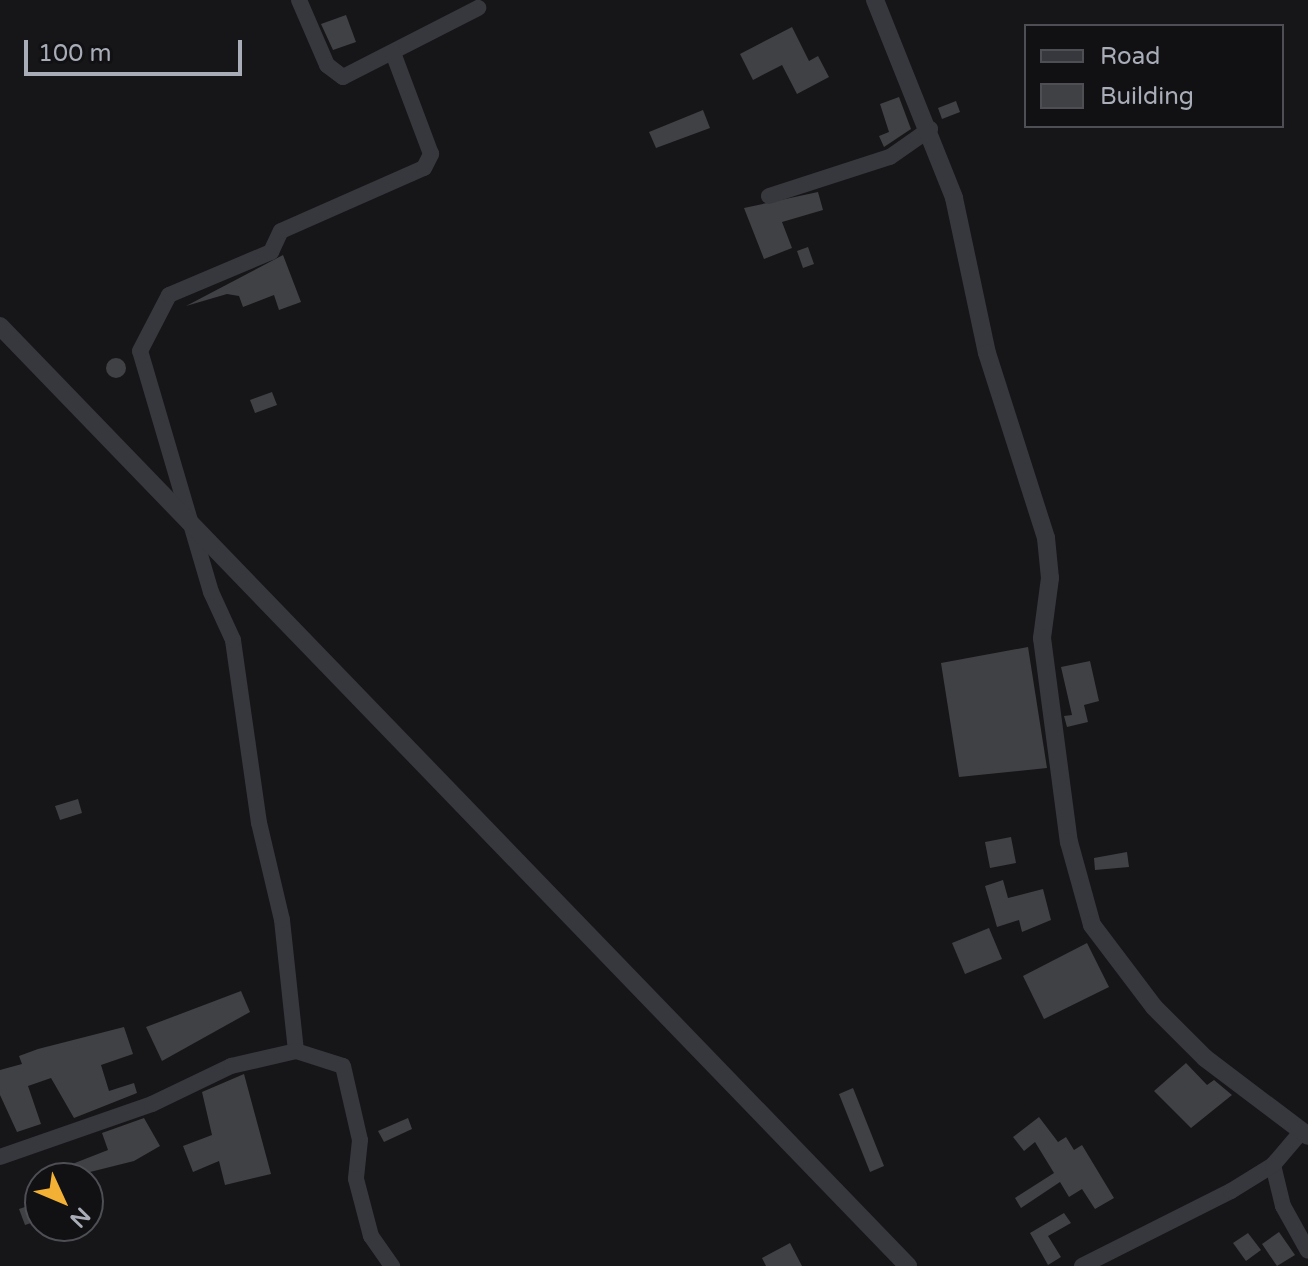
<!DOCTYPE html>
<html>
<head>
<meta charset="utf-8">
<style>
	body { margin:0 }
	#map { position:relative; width:1308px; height:1266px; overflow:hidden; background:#161618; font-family:"Varela Round",sans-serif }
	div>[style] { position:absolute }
	.building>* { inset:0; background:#404145 }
	.round { border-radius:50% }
	.minor>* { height:16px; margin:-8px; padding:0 8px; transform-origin:8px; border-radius:8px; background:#37383d }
	.tertiary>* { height:18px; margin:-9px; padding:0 9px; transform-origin:9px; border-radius:9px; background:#37383d }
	span { translate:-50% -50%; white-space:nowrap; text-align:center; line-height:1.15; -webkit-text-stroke:6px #111113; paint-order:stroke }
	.legend { position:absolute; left:1024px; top:24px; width:260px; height:104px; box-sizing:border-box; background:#111113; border:2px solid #4d4f55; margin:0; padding:10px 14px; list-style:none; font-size:24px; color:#a8adb8 }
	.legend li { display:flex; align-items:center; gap:16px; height:40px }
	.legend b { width:40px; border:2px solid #4d4f55 }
	.north { position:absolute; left:24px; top:1162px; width:80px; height:80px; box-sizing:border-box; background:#111113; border:2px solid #4d4f55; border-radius:50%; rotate:134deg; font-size:22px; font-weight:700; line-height:32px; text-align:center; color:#a8adb8 }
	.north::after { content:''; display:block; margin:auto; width:28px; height:36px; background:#f2b134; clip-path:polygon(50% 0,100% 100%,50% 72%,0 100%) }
	.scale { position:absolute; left:24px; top:40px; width:218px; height:36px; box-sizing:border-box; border:4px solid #a8adb8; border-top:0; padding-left:10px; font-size:24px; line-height:28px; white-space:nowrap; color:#a8adb8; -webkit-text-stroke:6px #111113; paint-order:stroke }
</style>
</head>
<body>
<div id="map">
	<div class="building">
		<div style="clip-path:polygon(346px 15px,356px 42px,333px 50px,321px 24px)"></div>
		<div style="clip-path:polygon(792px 27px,809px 61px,818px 56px,829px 77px,797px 94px,782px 65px,753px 80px,740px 54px)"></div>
		<div style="clip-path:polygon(899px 97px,911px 129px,884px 147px,879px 136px,889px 132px,880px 104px)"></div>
		<div style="clip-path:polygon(956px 101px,960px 112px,942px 119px,938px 108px)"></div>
		<div style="clip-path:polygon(703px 110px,710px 128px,656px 148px,649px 132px)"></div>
		<div style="clip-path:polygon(818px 192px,823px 210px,782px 222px,792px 248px,764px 259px,744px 208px)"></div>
		<div style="clip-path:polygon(808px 247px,814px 264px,803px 268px,797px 251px)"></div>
		<div style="clip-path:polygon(283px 255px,301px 302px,279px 310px,274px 295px,243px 307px,239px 296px,227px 294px,186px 306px)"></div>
		<div class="round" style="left:106px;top:358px;width:20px;height:20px"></div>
		<div style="clip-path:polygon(272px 392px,277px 405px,255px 413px,250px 400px)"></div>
		<div style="clip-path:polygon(1028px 647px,1047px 768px,959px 777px,941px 663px)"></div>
		<div style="clip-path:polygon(1090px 661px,1099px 701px,1084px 705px,1088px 722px,1067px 727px,1064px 716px,1072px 715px,1061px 667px)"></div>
		<div style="clip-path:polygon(78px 799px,82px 813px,60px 820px,55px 806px)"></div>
		<div style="clip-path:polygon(1011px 837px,1016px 863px,990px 868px,985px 842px)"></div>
		<div style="clip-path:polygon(1127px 852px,1129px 867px,1095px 870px,1094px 858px)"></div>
		<div style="clip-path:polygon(1003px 880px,1008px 898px,1043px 889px,1051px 920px,1022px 932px,1019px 920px,997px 927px,985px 886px)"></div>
		<div style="clip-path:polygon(989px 928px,1002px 959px,965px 974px,952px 943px)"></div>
		<div style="clip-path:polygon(1087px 943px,1109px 987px,1044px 1019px,1023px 976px)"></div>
		<div style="clip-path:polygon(241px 991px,250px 1012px,162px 1061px,146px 1027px)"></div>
		<div style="clip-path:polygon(124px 1027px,133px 1054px,101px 1065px,109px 1091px,134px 1083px,137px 1093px,74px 1118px,51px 1078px,28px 1086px,41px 1124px,17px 1132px,0 1095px,0 1070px,22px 1064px,19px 1056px,38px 1049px)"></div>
		<div style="clip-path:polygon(1186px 1063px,1207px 1085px,1214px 1080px,1232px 1095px,1191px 1128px,1154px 1091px)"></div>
		<div style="clip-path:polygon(244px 1074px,271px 1174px,225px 1185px,219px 1161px,193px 1172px,183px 1146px,212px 1135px,202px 1092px)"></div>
		<div style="clip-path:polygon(853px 1088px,884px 1166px,870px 1172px,839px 1094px)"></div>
		<div style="clip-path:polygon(1039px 1117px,1058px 1142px,1066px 1137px,1074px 1150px,1082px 1145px,1114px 1198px,1095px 1209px,1082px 1189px,1069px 1197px,1060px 1182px,1021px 1208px,1015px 1198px,1054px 1173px,1035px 1142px,1024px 1151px,1013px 1137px)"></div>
		<div style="clip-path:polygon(144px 1118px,160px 1146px,134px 1161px,66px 1178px,62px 1168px,108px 1150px,102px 1133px)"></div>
		<div style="clip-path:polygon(408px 1118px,412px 1129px,384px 1142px,378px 1131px)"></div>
		<div style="clip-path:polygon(40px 1202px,40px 1220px,25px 1225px,19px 1209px)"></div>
		<div style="clip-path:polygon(1064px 1213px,1071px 1223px,1048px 1236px,1061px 1257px,1048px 1265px,1030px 1233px)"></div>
		<div style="clip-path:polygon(1279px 1232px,1295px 1255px,1277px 1266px,1262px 1244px)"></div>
		<div style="clip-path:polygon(1248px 1233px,1261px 1250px,1246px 1261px,1233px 1243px)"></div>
		<div style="clip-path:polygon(790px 1243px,802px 1266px,766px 1266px,762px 1258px)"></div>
	</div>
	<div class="minor">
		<div style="left:299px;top:0;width:71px;rotate:66.7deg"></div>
		<div style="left:327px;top:65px;width:20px;rotate:37deg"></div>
		<div style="left:343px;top:77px;width:152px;rotate:-27.1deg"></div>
		<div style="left:769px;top:196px;width:127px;rotate:-17.9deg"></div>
		<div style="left:890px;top:157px;width:49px;rotate:-35deg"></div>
		<div style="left:296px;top:1051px;width:132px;rotate:-96.1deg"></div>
		<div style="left:282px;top:920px;width:100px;rotate:-103.3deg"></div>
		<div style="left:259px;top:823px;width:185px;rotate:-98.1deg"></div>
		<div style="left:233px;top:640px;width:53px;rotate:-114.6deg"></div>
		<div style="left:211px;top:592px;width:251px;rotate:-106.4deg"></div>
		<div style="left:140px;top:351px;width:63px;rotate:-62.6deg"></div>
		<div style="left:169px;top:295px;width:111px;rotate:-22.9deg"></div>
		<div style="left:271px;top:252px;width:23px;rotate:-65deg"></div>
		<div style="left:281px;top:231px;width:156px;rotate:-23.8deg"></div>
		<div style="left:424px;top:168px;width:16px;rotate:-63deg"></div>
		<div style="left:431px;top:154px;width:108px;rotate:-110.6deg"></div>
		<div style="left:0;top:1157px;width:161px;rotate:-19.2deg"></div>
		<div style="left:152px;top:1104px;width:88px;rotate:-25.7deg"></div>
		<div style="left:231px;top:1066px;width:67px;rotate:-13deg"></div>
		<div style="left:296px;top:1051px;width:49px;rotate:17.7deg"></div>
		<div style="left:343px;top:1066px;width:76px;rotate:77.1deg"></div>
		<div style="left:360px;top:1140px;width:39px;rotate:96deg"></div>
		<div style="left:356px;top:1179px;width:59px;rotate:75.3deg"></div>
		<div style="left:371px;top:1236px;width:37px;rotate:55deg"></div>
		<div style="left:1273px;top:1165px;width:42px;rotate:76.3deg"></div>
		<div style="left:1283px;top:1206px;width:51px;rotate:60.9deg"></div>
		<div style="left:1082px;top:1266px;width:167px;rotate:-26.7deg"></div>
		<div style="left:1231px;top:1191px;width:49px;rotate:-31.8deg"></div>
		<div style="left:1273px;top:1165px;width:45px;rotate:-49.5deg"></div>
	</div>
	<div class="tertiary">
		<div style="left:875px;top:0;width:213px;rotate:68.2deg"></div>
		<div style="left:954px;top:198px;width:158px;rotate:78deg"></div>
		<div style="left:987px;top:353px;width:194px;rotate:72.3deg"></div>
		<div style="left:1046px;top:538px;width:40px;rotate:84.3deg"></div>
		<div style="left:1050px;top:578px;width:61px;rotate:97.6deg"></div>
		<div style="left:1042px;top:638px;width:206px;rotate:82.5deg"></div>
		<div style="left:1069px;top:842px;width:86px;rotate:74.5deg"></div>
		<div style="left:1092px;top:925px;width:103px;rotate:52.9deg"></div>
		<div style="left:1154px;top:1007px;width:72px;rotate:45deg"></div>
		<div style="left:1205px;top:1058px;width:129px;rotate:37.1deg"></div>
		<div style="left:0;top:326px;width:1307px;rotate:45.99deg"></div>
	</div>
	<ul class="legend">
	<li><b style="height:10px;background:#37383d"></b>Road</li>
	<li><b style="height:22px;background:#404145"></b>Building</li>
	</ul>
	<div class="north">N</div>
	<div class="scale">100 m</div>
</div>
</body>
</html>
